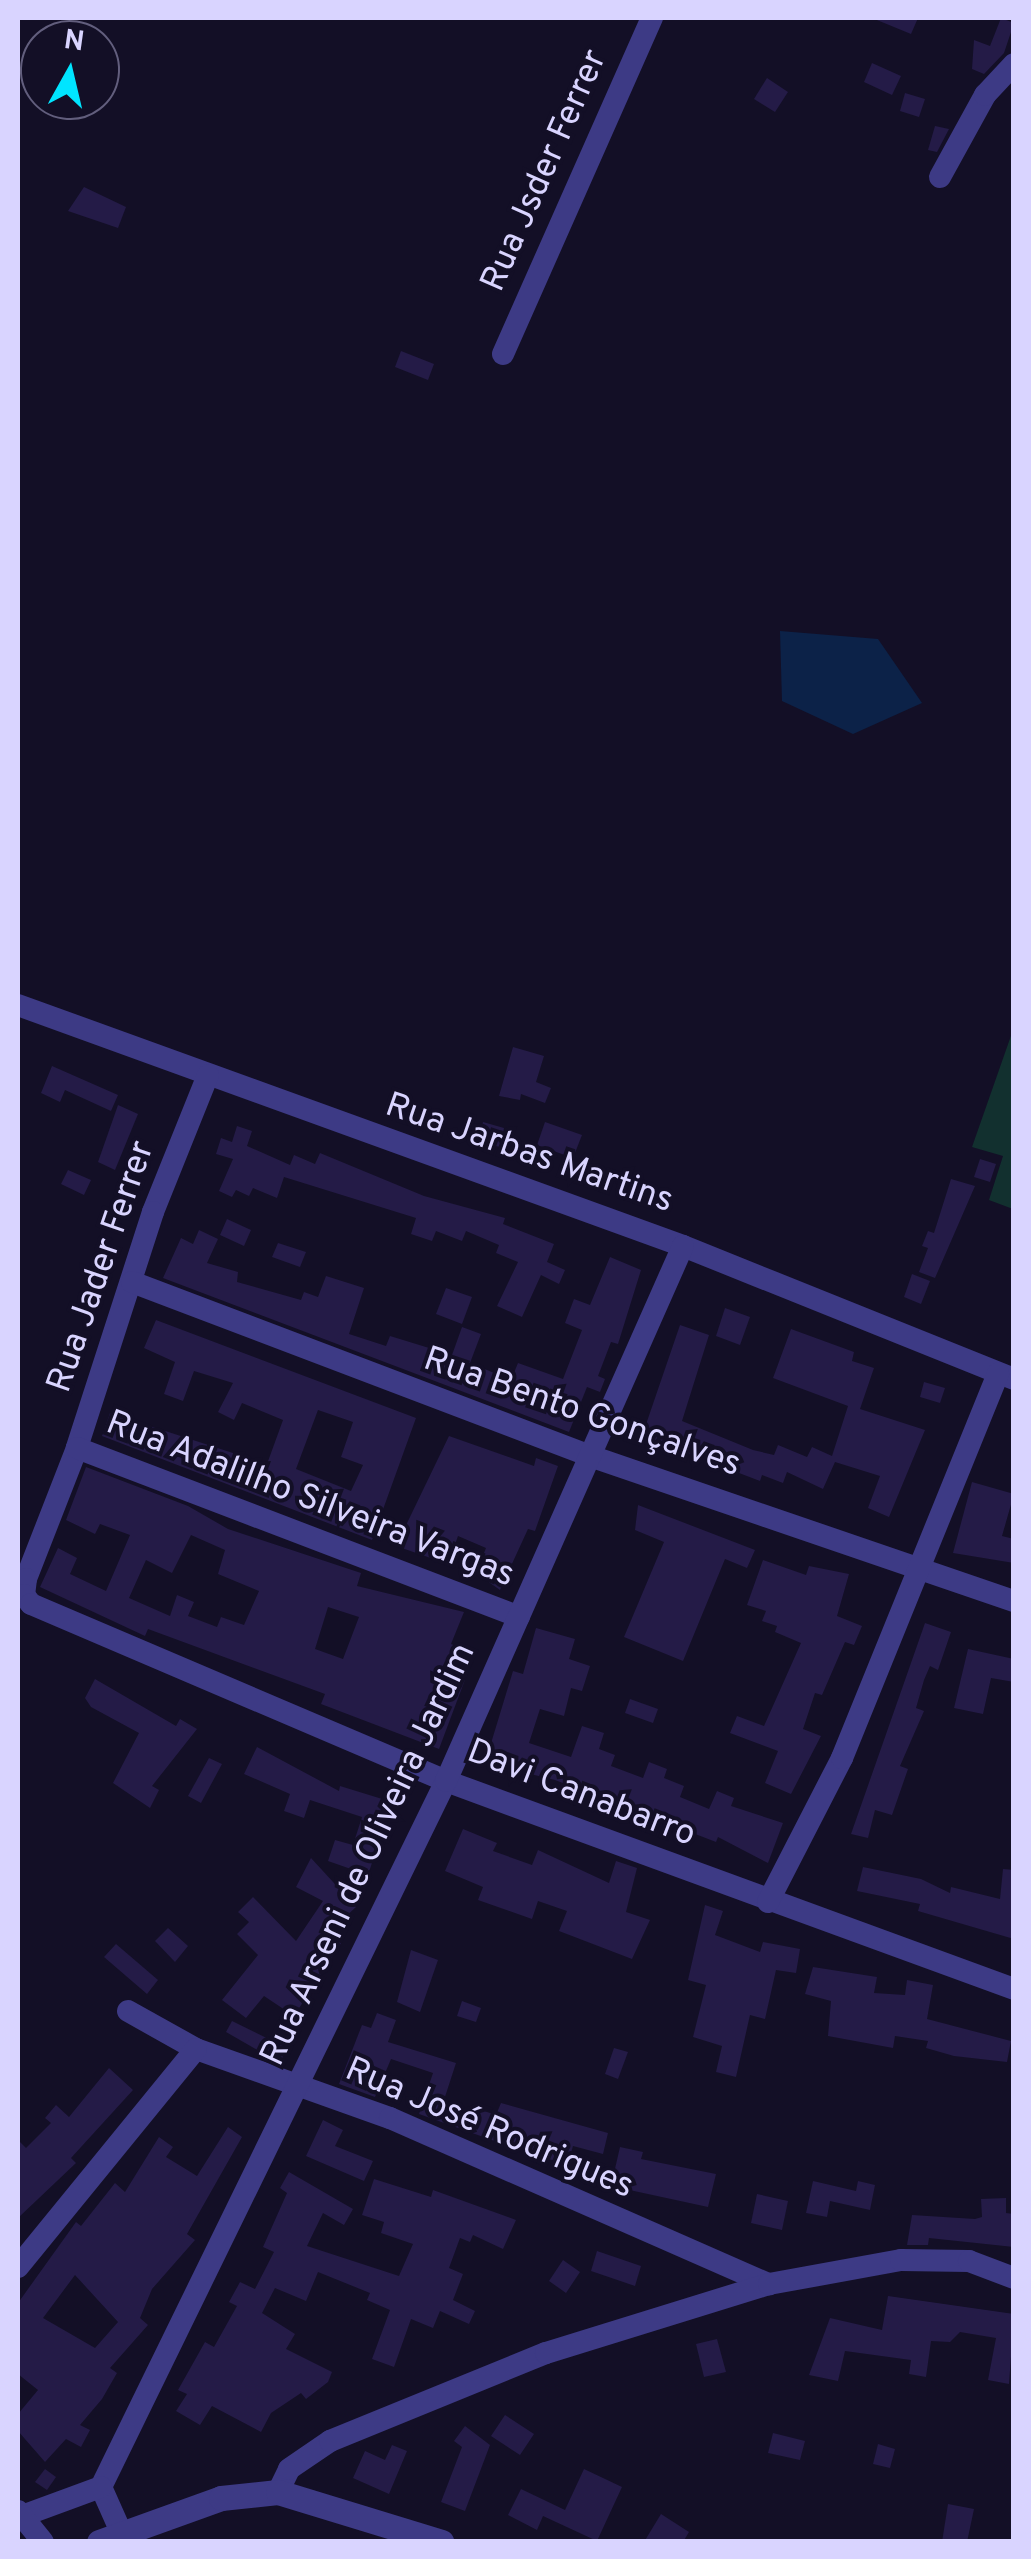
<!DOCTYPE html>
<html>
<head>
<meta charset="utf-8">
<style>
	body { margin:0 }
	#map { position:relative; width:1031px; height:2559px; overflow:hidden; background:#130f26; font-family:Overpass,sans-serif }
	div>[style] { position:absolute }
	.green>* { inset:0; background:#12302f }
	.water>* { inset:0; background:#0c2248 }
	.building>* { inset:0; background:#241b47 }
	.minor>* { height:22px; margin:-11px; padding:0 11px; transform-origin:11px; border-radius:11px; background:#3d3a85 }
	.tertiary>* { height:25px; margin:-12.5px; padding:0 12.5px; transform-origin:12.5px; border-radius:12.5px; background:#3d3a85 }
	span { translate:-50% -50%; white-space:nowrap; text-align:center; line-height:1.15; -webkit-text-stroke:8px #130f26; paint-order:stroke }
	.street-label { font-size:35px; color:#d9d4ff }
	.frame { position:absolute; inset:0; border:20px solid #d9d4ff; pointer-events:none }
	.north { position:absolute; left:20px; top:20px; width:100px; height:100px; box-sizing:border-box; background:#130f26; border:2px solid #625e7d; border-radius:50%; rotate:8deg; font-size:28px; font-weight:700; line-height:40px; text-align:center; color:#d9d4ff }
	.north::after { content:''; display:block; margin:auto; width:35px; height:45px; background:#00e5ff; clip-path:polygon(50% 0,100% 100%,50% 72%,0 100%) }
</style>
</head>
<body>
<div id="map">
	<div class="green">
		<div style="clip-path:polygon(1013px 1030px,1013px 1209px,989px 1200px,1003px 1156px,972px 1147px)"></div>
	</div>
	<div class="water">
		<div style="clip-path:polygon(780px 631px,878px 639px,922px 703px,853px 734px,782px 701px)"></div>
	</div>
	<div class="building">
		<div style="clip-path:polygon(872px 18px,918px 18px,911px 34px)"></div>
		<div style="clip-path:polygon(1001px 18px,1014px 23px,1004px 53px,984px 74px,972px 69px,974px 40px,990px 46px)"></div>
		<div style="clip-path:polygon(872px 63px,901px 76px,892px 95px,864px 82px)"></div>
		<div style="clip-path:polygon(767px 78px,788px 92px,775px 112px,754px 99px)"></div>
		<div style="clip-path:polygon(905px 93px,925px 99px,919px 117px,900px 111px)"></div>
		<div style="clip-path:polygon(935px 126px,949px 129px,937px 152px,928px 150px)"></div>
		<div style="clip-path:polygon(84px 187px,126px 207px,118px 228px,68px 211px)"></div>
		<div style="clip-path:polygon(401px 351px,434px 364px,428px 380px,395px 367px)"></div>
		<div style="clip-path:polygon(513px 1047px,544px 1056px,536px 1082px,551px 1088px,545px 1103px,521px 1094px,520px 1100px,499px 1096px)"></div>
		<div style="clip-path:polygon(52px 1066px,118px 1095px,111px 1111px,65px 1090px,60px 1102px,41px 1093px)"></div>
		<div style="clip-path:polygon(118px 1105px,138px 1114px,115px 1170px,98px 1162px)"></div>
		<div style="clip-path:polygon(483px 1122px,504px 1128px,500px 1147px,478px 1142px)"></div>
		<div style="clip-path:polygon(545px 1122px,582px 1135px,573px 1158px,537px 1145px)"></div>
		<div style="clip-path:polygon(237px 1126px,252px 1131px,247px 1146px,290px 1165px,294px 1155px,315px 1164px,320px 1153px,424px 1196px,505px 1218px,503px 1224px,554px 1244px,547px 1262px,565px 1270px,559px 1284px,541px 1275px,522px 1317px,497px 1306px,518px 1262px,496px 1253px,499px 1245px,466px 1231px,462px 1241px,436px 1231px,432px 1241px,411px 1234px,416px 1218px,284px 1177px,277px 1198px,253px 1188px,249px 1196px,236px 1190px,232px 1197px,219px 1191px,233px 1159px,216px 1154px,221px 1138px,232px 1142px)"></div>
		<div style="clip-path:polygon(980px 1159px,996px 1164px,990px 1182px,974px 1177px)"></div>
		<div style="clip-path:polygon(68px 1170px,91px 1180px,84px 1195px,61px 1184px)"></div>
		<div style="clip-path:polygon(951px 1179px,975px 1186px,935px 1278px,919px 1272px,928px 1248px,922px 1246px,928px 1231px,934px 1233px)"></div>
		<div style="clip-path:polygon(227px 1219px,251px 1230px,244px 1246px,220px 1235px)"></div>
		<div style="clip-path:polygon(199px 1230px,218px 1239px,207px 1263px,238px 1272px,237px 1282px,301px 1300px,304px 1292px,318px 1297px,326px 1276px,364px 1288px,349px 1334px,386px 1346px,390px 1336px,452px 1355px,462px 1327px,481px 1334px,470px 1363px,511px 1380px,518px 1363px,563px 1379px,582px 1330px,565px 1323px,574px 1299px,590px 1305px,610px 1257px,641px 1270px,618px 1344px,611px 1342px,598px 1376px,605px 1379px,600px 1392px,587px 1387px,569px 1432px,163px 1278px,181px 1238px,193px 1244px)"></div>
		<div style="clip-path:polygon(278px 1243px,306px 1252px,300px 1267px,272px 1257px)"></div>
		<div style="clip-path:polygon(912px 1274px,930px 1281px,921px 1304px,904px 1297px)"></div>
		<div style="clip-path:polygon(446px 1288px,472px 1297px,462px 1324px,436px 1314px)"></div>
		<div style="clip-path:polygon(725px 1308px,750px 1317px,740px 1345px,716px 1336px)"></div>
		<div style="clip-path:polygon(evenodd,156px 1320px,416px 1418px,372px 1540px,102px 1436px,110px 1413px,267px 1464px,283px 1420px,242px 1403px,234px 1420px,218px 1412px,233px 1383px,194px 1371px,183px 1401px,164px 1394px,175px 1362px,144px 1348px,156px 1320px,318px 1410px,353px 1422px,341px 1457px,363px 1465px,351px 1491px,296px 1469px,318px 1410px)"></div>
		<div style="clip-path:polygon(680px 1325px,709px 1335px,682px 1421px,753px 1450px,774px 1455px,778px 1445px,807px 1457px,812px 1447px,832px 1456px,848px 1406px,773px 1378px,791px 1329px,854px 1352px,852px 1361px,874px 1368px,860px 1409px,925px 1430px,889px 1517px,868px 1508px,880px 1476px,835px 1462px,823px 1489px,787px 1472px,783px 1483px,762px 1475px,760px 1481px,642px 1436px)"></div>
		<div style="clip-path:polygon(924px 1382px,945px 1388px,940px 1403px,920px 1397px)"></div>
		<div style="clip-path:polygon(449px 1436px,534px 1466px,536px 1458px,558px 1466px,535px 1531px,528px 1529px,500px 1590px,476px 1573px,486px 1548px,458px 1536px,448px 1564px,396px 1546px)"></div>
		<div style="clip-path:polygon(evenodd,86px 1467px,188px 1506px,228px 1529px,361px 1573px,357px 1586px,464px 1612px,451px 1644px,475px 1653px,439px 1749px,321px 1704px,325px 1694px,148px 1629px,145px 1636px,40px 1587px,58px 1548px,77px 1558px,70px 1574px,106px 1591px,130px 1535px,100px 1524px,95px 1534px,66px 1520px,86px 1467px,191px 1535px,225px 1550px,218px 1574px,259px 1591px,244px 1625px,221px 1617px,217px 1627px,188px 1616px,194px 1602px,177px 1595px,170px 1616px,129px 1598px,146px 1560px,172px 1573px,191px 1535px,86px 1467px,328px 1607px,359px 1617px,343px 1659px,315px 1649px,328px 1607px)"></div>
		<div style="clip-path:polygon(972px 1482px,1014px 1494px,1002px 1536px,1014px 1539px,1014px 1563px,953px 1553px)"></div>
		<div style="clip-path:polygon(638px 1505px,755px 1550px,747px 1568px,725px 1559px,683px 1661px,624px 1637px,664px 1542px,635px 1530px)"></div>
		<div style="clip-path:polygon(763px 1560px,806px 1575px,809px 1566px,849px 1574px,837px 1616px,862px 1626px,854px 1645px,845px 1642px,822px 1695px,815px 1693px,803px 1729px,821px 1736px,791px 1794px,765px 1783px,778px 1751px,730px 1733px,737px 1716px,764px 1726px,801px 1643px,775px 1632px,777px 1626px,762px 1621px,766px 1611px,747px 1605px)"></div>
		<div style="clip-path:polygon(925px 1623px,951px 1632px,938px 1670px,930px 1666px,924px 1680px,916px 1708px,924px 1711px,900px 1766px,908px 1769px,892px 1815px,875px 1810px,868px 1838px,851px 1834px)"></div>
		<div style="clip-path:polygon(536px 1628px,575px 1639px,569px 1659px,590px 1666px,582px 1691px,571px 1688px,564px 1716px,540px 1709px,529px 1743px,571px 1757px,582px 1726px,604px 1733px,599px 1749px,615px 1755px,611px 1766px,643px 1778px,649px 1762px,667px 1769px,664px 1778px,684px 1786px,680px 1797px,709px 1809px,717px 1791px,734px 1798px,731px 1806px,783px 1823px,768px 1863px,718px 1837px,716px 1842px,555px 1780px,485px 1763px,513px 1671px,523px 1674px)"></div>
		<div style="clip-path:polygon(968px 1649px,1014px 1659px,1014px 1682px,991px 1678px,983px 1714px,954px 1708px)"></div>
		<div style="clip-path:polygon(95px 1679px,176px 1726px,180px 1719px,197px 1729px,152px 1786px,159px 1790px,150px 1808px,113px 1783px,139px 1733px,91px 1707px,85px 1698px)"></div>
		<div style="clip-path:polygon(630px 1699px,658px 1709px,653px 1723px,625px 1713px)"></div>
		<div style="clip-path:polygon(257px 1747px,339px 1791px,340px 1786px,392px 1802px,368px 1875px,328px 1861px,335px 1840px,353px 1845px,362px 1817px,310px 1800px,304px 1818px,284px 1811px,290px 1794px,244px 1774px)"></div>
		<div style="clip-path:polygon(209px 1758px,222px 1764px,201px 1803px,188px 1796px)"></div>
		<div style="clip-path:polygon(463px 1829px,497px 1843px,493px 1851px,532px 1865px,538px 1850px,609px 1883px,616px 1861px,637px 1868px,626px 1912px,650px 1920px,632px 1959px,559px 1931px,567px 1911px,538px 1901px,532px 1919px,478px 1900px,483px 1887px,445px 1871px)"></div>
		<div style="clip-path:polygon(311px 1858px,356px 1907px,327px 1934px,341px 1943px,294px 2016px,264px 1996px,246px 2018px,222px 2000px,258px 1955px,237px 1934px,249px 1922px,238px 1912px,253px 1897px,296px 1941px,323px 1901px,296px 1887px)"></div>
		<div style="clip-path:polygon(863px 1867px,921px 1879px,950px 1893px,951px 1887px,1000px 1899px,1003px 1869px,1014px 1870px,1014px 1939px,918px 1911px,920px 1904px,857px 1891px)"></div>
		<div style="clip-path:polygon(705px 1905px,723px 1911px,715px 1935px,760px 1952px,763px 1942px,800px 1949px,796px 1973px,776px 1970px,765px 2019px,750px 2015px,736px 2077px,716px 2072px,722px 2046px,693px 2037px,706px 1985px,688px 1980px)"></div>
		<div style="clip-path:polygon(168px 1928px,188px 1946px,175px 1962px,155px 1941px)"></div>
		<div style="clip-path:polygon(116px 1944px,158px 1980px,147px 1994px,104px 1957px)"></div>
		<div style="clip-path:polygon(411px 1950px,438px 1960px,420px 2012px,397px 2002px)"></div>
		<div style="clip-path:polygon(813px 1967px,877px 1977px,874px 1993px,905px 1995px,907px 1980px,933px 1985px,927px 2019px,1011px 2041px,1007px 2062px,954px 2056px,926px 2048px,928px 2041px,895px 2036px,893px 2048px,828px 2036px,831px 2001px,805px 1994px)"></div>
		<div style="clip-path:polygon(462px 2001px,481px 2008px,476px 2022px,457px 2016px)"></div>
		<div style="clip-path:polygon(377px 2013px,396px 2020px,388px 2042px,456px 2063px,443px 2103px,469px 2115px,472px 2107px,496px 2115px,501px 2103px,608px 2133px,603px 2154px,573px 2146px,568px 2163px,542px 2158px,419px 2114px,433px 2073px,391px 2059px,375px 2097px,339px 2084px,362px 2025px,371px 2028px)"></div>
		<div style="clip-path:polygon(232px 2021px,287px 2048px,280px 2063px,226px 2032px)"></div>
		<div style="clip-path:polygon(614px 2048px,628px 2052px,618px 2079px,605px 2074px)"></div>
		<div style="clip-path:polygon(109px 2068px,133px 2090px,71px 2158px,76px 2163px,18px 2218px,18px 2140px,26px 2148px,51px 2123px,45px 2118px,56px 2105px,69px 2117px)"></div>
		<div style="clip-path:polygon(323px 2120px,343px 2130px,335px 2146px,373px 2161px,364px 2181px,306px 2156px)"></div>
		<div style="clip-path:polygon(evenodd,228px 2127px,242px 2137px,187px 2234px,195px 2240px,152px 2289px,140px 2318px,148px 2325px,110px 2368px,117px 2373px,102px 2399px,80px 2425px,90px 2430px,81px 2447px,66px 2439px,45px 2462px,18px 2431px,18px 2414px,38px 2390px,18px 2374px,18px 2303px,76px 2222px,81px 2226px,115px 2183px,125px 2192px,159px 2137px,173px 2147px,166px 2157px,197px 2176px,228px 2127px,75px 2275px,118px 2322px,95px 2348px,43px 2318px,75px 2275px)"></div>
		<div style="clip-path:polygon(620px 2147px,643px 2152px,641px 2159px,716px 2174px,708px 2207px,611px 2186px)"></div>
		<div style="clip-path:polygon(289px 2172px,353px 2209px,344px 2225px,323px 2213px,307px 2246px,399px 2276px,413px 2244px,381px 2233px,384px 2222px,362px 2215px,374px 2179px,431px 2197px,433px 2190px,516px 2220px,503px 2249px,473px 2235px,470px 2242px,460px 2238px,449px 2268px,463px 2274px,453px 2300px,475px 2311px,469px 2324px,440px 2311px,433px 2328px,411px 2319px,394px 2367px,372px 2359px,390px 2310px,367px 2300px,370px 2293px,318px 2272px,306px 2301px,275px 2288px,262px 2313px,295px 2334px,286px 2349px,332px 2372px,328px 2382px,306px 2399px,301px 2393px,271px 2413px,261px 2432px,212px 2406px,200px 2425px,176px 2411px,187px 2394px,178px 2390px,205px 2342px,214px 2347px,237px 2306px,229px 2302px,240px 2282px,255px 2289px,274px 2252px,263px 2247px,287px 2193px,280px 2188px)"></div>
		<div style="clip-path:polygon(813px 2181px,856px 2191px,858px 2181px,875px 2185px,870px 2210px,830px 2201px,827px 2217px,806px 2213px)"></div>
		<div style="clip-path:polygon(757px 2194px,788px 2201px,782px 2230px,751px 2223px)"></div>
		<div style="clip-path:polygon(1006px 2198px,1006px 2213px,1014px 2214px,1014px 2247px,929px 2238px,928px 2245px,907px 2245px,912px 2215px,975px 2219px,982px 2217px,981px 2199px)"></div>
		<div style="clip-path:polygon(597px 2251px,641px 2266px,635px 2286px,591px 2271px)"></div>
		<div style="clip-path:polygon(563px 2260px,580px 2272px,566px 2293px,549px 2281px)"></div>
		<div style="clip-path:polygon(888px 2296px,1014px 2314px,1009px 2384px,988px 2380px,996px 2338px,960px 2332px,950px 2342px,931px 2341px,926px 2377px,909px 2374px,911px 2360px,845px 2351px,838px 2381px,809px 2375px,830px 2318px,882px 2330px)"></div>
		<div style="clip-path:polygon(717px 2339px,726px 2372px,704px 2377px,696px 2344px)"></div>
		<div style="clip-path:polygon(505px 2415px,534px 2434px,520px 2455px,491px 2436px)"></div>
		<div style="clip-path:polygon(465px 2426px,490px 2445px,465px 2511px,441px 2502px,462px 2447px,454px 2441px)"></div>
		<div style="clip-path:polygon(773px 2433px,805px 2441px,800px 2460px,768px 2453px)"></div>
		<div style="clip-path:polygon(878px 2444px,895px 2449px,890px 2468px,873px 2464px)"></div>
		<div style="clip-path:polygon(392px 2445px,407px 2451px,389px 2494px,353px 2478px,365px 2451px,385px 2460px)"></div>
		<div style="clip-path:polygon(45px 2469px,56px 2477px,47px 2490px,35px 2482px)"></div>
		<div style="clip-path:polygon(584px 2469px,622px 2487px,597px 2541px,543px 2516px,537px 2530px,508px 2515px,521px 2489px,565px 2510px)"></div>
		<div style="clip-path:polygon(948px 2504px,974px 2509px,967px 2542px,942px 2542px)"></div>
		<div style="clip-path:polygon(661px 2514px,689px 2532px,683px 2542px,644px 2542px)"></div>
	</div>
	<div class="minor">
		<div style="left:940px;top:177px;width:94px;rotate:-61.2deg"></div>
		<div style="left:985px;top:95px;width:42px;rotate:-46.9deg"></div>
		<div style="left:503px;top:354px;width:368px;rotate:-66.1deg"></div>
		<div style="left:18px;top:1005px;width:707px;rotate:19.92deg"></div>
		<div style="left:683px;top:1246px;width:357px;rotate:21.9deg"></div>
		<div style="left:208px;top:1075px;width:148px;rotate:111.9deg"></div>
		<div style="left:153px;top:1212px;width:248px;rotate:107.9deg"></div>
		<div style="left:77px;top:1448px;width:141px;rotate:111.3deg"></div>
		<div style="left:26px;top:1579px;width:16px;rotate:97deg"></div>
		<div style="left:24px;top:1595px;width:11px;rotate:52deg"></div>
		<div style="left:31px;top:1604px;width:451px;rotate:23.1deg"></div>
		<div style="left:446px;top:1781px;width:605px;rotate:20.11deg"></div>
		<div style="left:132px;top:1282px;width:493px;rotate:20.8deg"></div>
		<div style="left:593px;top:1457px;width:445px;rotate:18.9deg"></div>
		<div style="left:77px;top:1448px;width:473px;rotate:20.9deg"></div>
		<div style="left:768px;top:1902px;width:162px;rotate:-62.8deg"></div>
		<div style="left:842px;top:1758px;width:415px;rotate:-67.9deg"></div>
		<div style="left:128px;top:2011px;width:78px;rotate:29.2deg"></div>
		<div style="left:196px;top:2049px;width:206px;rotate:19.6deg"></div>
		<div style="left:390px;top:2118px;width:414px;rotate:23.7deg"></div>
		<div style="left:18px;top:2267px;width:281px;rotate:-50.8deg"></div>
		<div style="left:101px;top:2487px;width:786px;rotate:-63.96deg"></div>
		<div style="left:446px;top:1781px;width:585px;rotate:-66.11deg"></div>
		<div style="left:101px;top:2487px;width:49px;rotate:66deg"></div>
		<div style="left:278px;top:2492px;width:25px;rotate:-64deg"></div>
		<div style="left:289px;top:2469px;width:50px;rotate:-34.3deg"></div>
		<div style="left:330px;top:2441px;width:233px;rotate:-22.2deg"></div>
		<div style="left:546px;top:2353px;width:233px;rotate:-17.2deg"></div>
		<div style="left:769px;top:2284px;width:134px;rotate:-10.3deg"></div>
		<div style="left:901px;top:2260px;width:68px;rotate:0.8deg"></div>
		<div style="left:969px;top:2261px;width:48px;rotate:20.7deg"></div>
		<div style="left:18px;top:2511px;width:6px;rotate:51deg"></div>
		<div style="left:22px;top:2516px;width:84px;rotate:-20.2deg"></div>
		<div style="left:22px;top:2516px;width:33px;rotate:51deg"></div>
	</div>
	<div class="tertiary">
		<div style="left:99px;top:2542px;width:130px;rotate:-19.8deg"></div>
		<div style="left:221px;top:2498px;width:57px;rotate:-6deg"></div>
		<div style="left:278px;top:2492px;width:171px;rotate:17deg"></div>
	</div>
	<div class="street-label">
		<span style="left:545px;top:171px;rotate:-66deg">Rua Jsder Ferrer</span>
		<span style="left:529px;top:1154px;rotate:19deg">Rua Jarbas Martins</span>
		<span style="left:102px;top:1267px;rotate:-71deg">Rua Jader Ferrer</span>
		<span style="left:582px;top:1413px;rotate:19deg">Rua Bento Gonçalves</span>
		<span style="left:310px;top:1500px;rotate:21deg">Rua Adalilho Silveira Vargas</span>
		<span style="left:581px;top:1794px;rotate:21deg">Davi Canabarro</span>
		<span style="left:369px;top:1855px;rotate:-65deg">Rua Arseni de Oliveira Jardim</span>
		<span style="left:489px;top:2129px;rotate:23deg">Rua José Rodrigues</span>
	</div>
	<div class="frame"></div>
	<div class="north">N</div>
</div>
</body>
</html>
